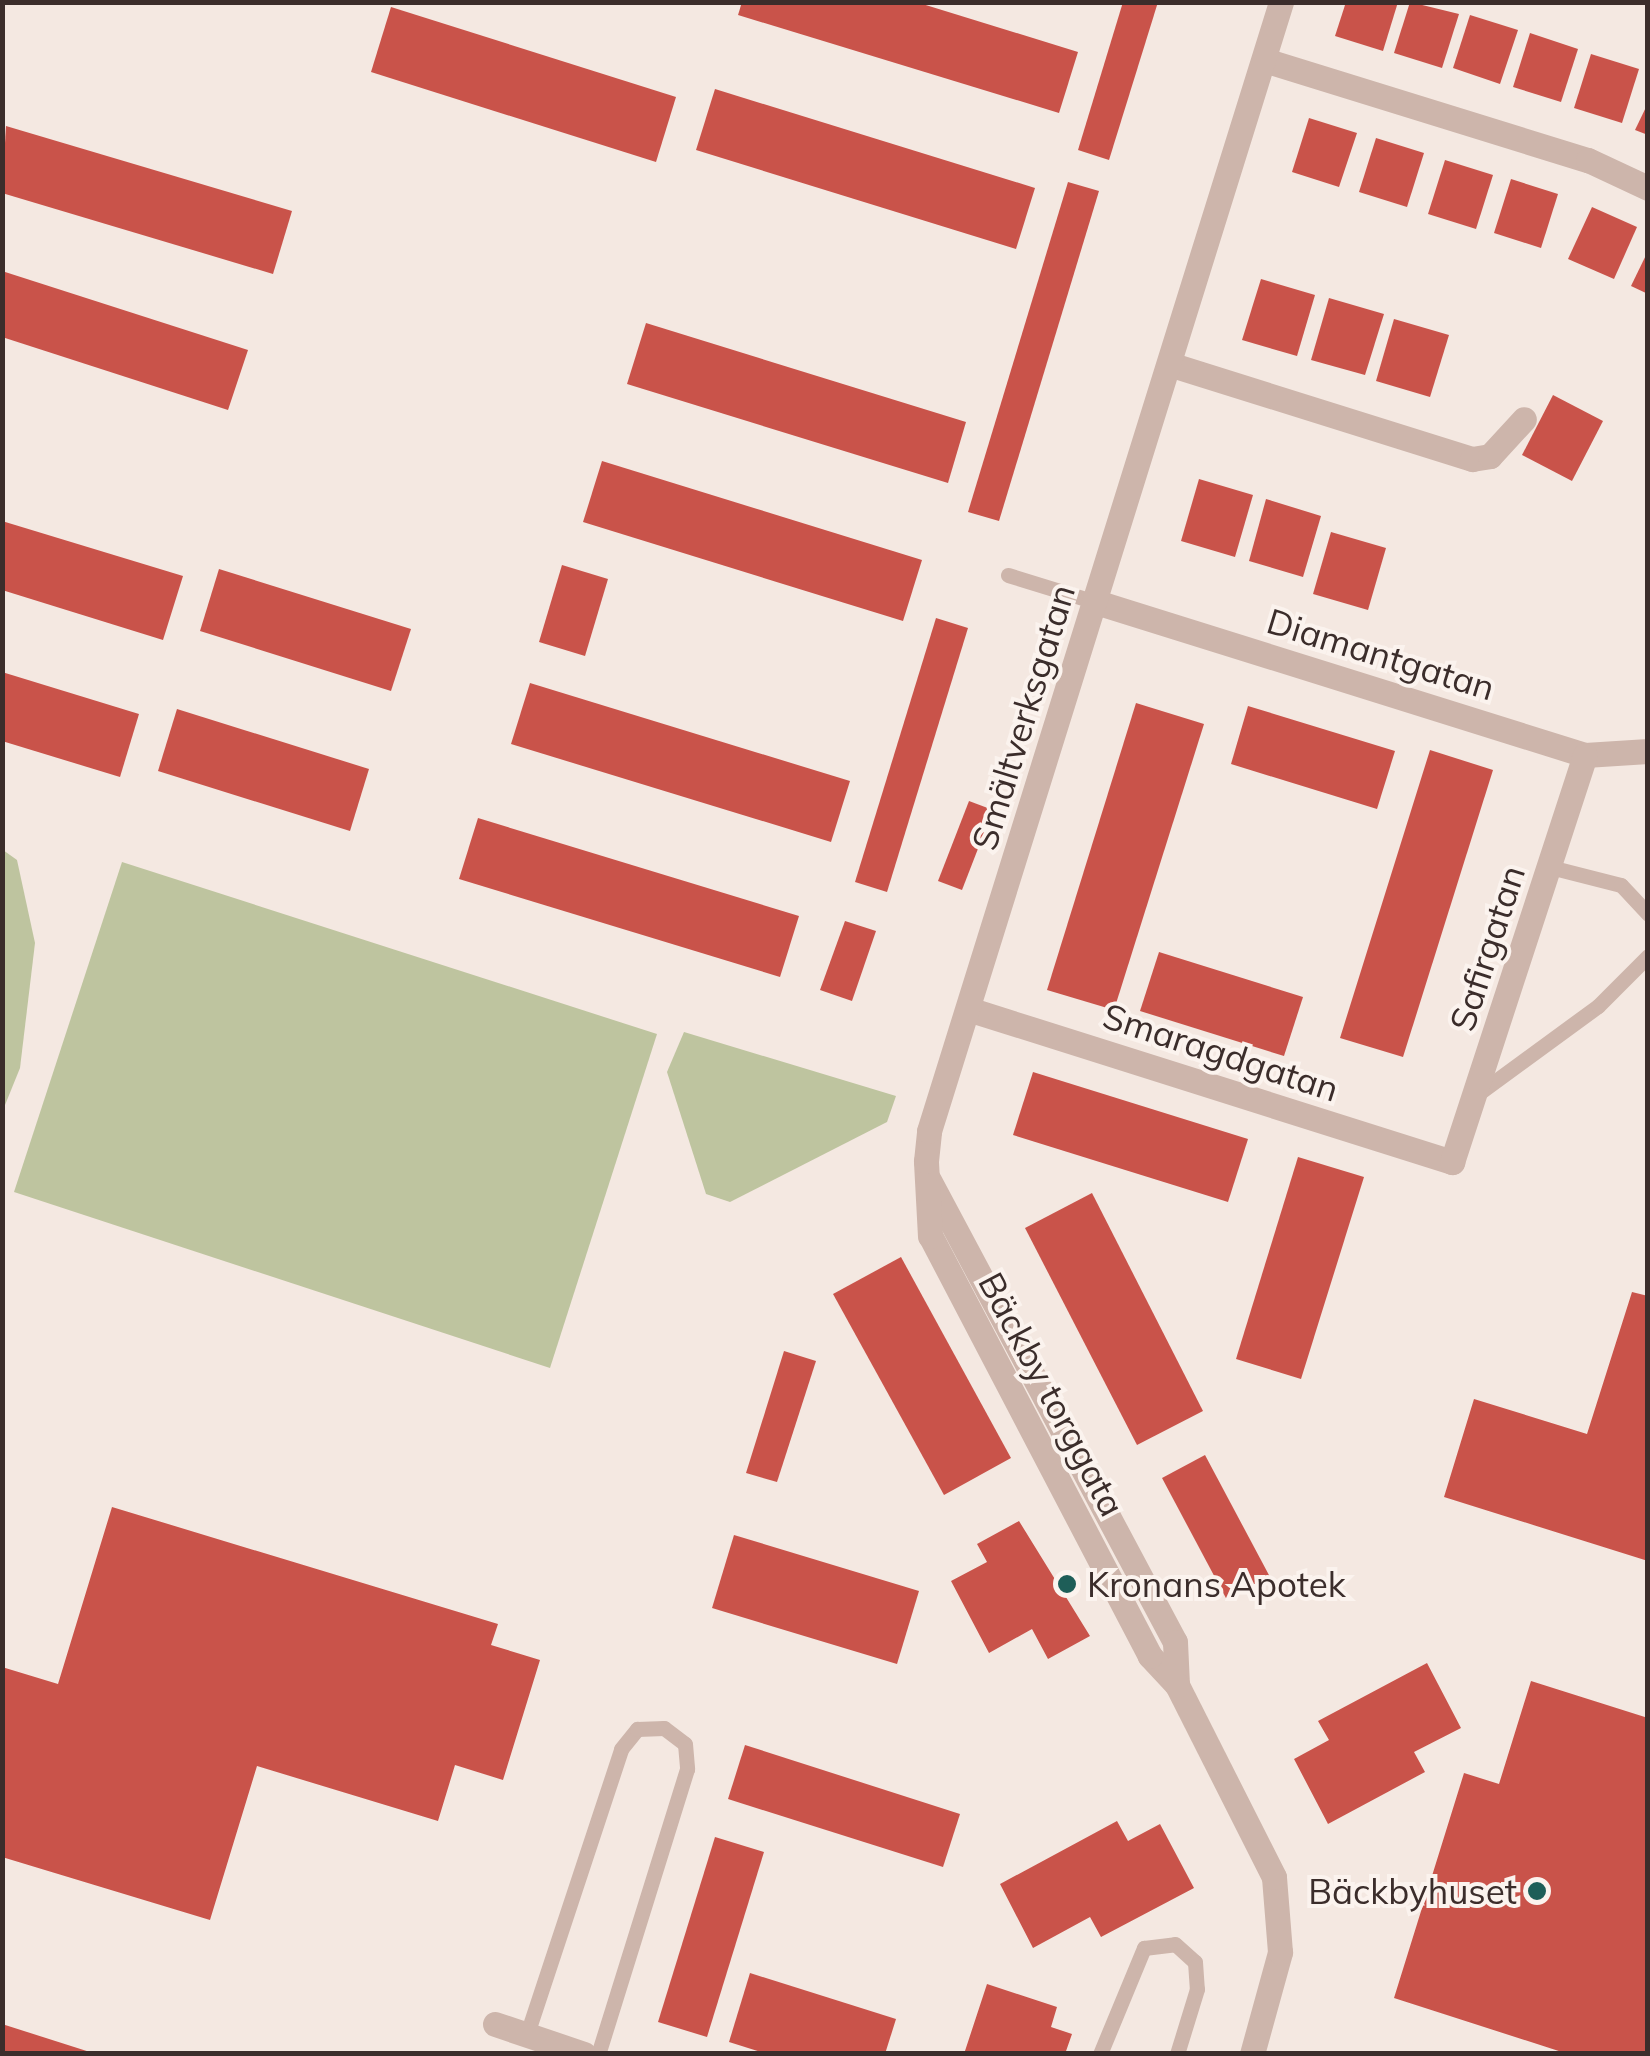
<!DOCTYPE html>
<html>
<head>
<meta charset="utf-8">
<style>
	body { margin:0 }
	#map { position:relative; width:1650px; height:2056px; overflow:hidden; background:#f4e8e1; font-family:Mulish,sans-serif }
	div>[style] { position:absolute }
	.green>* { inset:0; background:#bec49f }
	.building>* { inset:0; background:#c9534a }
	.service>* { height:15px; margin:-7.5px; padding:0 7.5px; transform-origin:7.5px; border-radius:7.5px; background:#cdb5ab }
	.minor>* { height:25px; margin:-12.5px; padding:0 12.5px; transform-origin:12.5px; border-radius:12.5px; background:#cdb5ab }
	.dots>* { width:28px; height:28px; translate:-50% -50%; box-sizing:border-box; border:5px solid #fbf3ee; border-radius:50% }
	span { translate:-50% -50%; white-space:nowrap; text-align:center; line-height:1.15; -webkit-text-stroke:8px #fbf3ee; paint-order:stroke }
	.street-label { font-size:35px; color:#3b2d2b }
	.poi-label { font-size:35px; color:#3b2d2b }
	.left { translate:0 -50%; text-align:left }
	.right { translate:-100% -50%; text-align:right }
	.frame { position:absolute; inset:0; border:5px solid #3b2d2b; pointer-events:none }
</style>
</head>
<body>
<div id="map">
	<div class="green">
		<div style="clip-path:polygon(3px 850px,17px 860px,35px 943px,20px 1068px,3px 1110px)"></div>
		<div style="clip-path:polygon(122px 862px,657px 1034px,550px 1368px,14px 1192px)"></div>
		<div style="clip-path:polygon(684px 1032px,896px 1096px,887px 1122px,730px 1202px,706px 1194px,667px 1072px)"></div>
	</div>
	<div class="building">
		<div style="clip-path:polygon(742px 2px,916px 2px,1078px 52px,1059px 113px,738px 15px)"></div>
		<div style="clip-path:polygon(1123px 2px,1158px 2px,1109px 160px,1078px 150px)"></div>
		<div style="clip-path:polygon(1346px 2px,1398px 2px,1383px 51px,1335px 36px)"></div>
		<div style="clip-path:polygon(1410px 2px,1459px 14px,1442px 68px,1394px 53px)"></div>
		<div style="clip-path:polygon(391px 7px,676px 97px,656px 162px,371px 72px)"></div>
		<div style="clip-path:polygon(1470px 15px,1518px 30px,1500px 84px,1453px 68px)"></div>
		<div style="clip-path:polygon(1530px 33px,1578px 49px,1561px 102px,1513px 87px)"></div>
		<div style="clip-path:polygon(1591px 54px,1639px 69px,1622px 123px,1574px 108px)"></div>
		<div style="clip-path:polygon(715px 89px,1035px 188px,1016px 249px,696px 150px)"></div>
		<div style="clip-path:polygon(1648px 103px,1648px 135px,1635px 130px)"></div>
		<div style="clip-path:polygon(1309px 118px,1357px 133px,1339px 187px,1292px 172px)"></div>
		<div style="clip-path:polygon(6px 126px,292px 211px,273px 274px,2px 193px)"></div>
		<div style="clip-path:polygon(1376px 138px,1424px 153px,1407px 207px,1359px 192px)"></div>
		<div style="clip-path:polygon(1445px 160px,1493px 175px,1476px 229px,1428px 214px)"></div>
		<div style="clip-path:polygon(1511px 179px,1558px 194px,1541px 248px,1494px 233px)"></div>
		<div style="clip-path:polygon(1068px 182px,1099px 191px,999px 521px,968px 512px)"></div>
		<div style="clip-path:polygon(1592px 207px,1637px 227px,1614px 279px,1568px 259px)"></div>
		<div style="clip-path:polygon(1648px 251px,1648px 294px,1631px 286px)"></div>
		<div style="clip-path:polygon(2px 271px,248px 350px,228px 410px,2px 337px)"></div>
		<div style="clip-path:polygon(1261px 279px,1315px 295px,1297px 356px,1242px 340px)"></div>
		<div style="clip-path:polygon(1329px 298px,1384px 314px,1365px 375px,1311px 360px)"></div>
		<div style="clip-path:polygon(1394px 319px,1449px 335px,1430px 397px,1376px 381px)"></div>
		<div style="clip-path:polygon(646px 323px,966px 422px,948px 483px,627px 384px)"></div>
		<div style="clip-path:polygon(1553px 395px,1603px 421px,1572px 481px,1522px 455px)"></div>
		<div style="clip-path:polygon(602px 461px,922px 560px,903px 621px,583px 522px)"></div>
		<div style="clip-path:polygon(1199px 479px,1253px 495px,1235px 557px,1181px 541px)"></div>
		<div style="clip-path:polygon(1266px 499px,1321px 516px,1303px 577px,1249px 561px)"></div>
		<div style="clip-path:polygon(2px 521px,183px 576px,163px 640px,2px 590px)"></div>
		<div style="clip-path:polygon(1331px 532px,1386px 548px,1368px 610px,1313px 594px)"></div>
		<div style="clip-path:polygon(562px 565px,608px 579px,585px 656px,539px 642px)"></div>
		<div style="clip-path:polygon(219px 569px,411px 629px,391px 691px,200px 631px)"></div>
		<div style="clip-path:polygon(936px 618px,968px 628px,887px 892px,855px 882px)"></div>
		<div style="clip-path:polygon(2px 672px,139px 714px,120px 777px,2px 741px)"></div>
		<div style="clip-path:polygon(530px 683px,850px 781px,831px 842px,511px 744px)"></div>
		<div style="clip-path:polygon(1136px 703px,1204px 724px,1114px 1010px,1047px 990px)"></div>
		<div style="clip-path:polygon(1248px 706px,1395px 751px,1377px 809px,1231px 764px)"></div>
		<div style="clip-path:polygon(177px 709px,369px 769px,350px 831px,158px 771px)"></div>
		<div style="clip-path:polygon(1430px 750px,1493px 770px,1403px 1057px,1340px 1038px)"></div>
		<div style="clip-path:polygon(969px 801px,993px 810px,962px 890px,938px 881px)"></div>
		<div style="clip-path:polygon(478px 818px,799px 916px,780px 977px,459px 879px)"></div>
		<div style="clip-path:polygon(845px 921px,876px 931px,852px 1001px,820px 990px)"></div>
		<div style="clip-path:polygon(1159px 952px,1303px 997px,1284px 1056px,1140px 1011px)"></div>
		<div style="clip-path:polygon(1033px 1072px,1248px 1139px,1228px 1202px,1013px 1135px)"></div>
		<div style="clip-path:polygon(1298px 1157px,1364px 1177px,1301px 1379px,1236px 1359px)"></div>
		<div style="clip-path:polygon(1092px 1193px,1203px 1411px,1137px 1445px,1025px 1228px)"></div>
		<div style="clip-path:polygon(901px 1257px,1011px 1458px,944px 1495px,833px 1294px)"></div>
		<div style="clip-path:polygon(1632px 1292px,1648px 1296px,1648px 1561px,1444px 1497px,1474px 1399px,1587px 1434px)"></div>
		<div style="clip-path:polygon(784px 1351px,816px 1361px,777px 1482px,746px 1473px)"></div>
		<div style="clip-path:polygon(1205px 1455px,1270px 1577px,1227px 1600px,1162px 1478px)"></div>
		<div style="clip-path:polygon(112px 1507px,498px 1624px,491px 1645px,540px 1660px,503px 1780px,455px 1765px,438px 1821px,257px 1766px,210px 1920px,2px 1857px,2px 1667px,58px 1684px)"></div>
		<div style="clip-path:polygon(1019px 1521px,1090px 1636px,1048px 1659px,1032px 1629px,989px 1653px,951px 1581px,987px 1562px,977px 1544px)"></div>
		<div style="clip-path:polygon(734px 1535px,919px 1591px,897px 1664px,712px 1608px)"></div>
		<div style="clip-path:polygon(1427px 1663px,1461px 1728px,1414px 1752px,1425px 1772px,1328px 1824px,1294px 1759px,1329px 1740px,1318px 1721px)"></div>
		<div style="clip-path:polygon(1531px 1681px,1648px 1718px,1648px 2054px,1568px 2054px,1394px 1998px,1464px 1773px,1499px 1784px)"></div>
		<div style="clip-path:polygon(745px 1745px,960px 1814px,943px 1867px,728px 1799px)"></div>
		<div style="clip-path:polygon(1117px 1821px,1128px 1841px,1160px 1824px,1194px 1888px,1101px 1937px,1090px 1917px,1033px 1948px,1000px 1884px)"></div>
		<div style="clip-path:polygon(715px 1837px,764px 1852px,707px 2037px,658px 2022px)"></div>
		<div style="clip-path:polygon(750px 1973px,896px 2019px,885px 2054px,767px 2054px,729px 2042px)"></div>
		<div style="clip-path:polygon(987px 1984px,1057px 2007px,1051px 2027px,1072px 2034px,1065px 2054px,964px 2054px)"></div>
		<div style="clip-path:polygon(2px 2024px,93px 2053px,93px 2054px,2px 2054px)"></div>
	</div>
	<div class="service">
		<div style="left:1008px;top:575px;width:92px;rotate:17.1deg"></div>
		<div style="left:1550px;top:867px;width:73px;rotate:14.2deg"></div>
		<div style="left:1621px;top:885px;width:40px;rotate:47deg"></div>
		<div style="left:1475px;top:1096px;width:152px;rotate:-36.2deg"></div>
		<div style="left:1598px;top:1006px;width:71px;rotate:-45deg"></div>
		<div style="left:527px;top:2034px;width:300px;rotate:-71.7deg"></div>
		<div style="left:621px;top:1749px;width:26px;rotate:-51deg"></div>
		<div style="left:637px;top:1729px;width:27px;rotate:-2deg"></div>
		<div style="left:664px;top:1728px;width:26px;rotate:37deg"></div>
		<div style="left:685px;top:1744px;width:25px;rotate:85deg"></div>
		<div style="left:687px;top:1769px;width:299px;rotate:107.3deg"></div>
		<div style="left:1100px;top:2054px;width:115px;rotate:-67.5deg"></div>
		<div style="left:1144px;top:1948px;width:31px;rotate:-7deg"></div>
		<div style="left:1175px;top:1944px;width:27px;rotate:42deg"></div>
		<div style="left:1195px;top:1962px;width:27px;rotate:86deg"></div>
		<div style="left:1197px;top:1989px;width:68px;rotate:107.1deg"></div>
	</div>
	<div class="minor">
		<div style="left:1264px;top:60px;width:339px;rotate:17.2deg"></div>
		<div style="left:1588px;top:160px;width:66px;rotate:25deg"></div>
		<div style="left:1169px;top:364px;width:318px;rotate:17.4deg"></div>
		<div style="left:1472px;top:459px;width:18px;rotate:-9deg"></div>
		<div style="left:1490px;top:456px;width:50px;rotate:-47.4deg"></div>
		<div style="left:1096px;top:602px;width:512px;rotate:17.37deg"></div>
		<div style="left:1585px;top:755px;width:63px;rotate:-3.6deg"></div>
		<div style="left:968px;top:1009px;width:508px;rotate:17.54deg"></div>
		<div style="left:1452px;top:1162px;width:428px;rotate:-71.9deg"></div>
		<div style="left:929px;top:1180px;width:523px;rotate:61.97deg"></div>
		<div style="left:1175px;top:1642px;width:43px;rotate:87.3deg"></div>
		<div style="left:495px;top:2024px;width:94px;rotate:18.6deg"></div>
		<div style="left:1252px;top:2054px;width:106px;rotate:-74.6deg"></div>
		<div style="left:1280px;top:1952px;width:75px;rotate:-94.6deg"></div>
		<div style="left:1274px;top:1877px;width:215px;rotate:-116.8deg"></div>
		<div style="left:1177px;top:1685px;width:40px;rotate:-133deg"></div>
		<div style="left:1150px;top:1656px;width:474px;rotate:-117.6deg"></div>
		<div style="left:930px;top:1236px;width:75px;rotate:-93.1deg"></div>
		<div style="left:926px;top:1161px;width:30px;rotate:-84deg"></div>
		<div style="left:929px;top:1131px;width:1183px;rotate:-72.68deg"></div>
	</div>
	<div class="dots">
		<div style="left:1067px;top:1584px;background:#1e5e58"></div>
		<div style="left:1537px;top:1891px;background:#1e5e58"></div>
	</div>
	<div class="street-label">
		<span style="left:1381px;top:654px;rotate:17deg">Diamantgatan</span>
		<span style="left:1023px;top:717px;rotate:-73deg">Smältverksgatan</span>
		<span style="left:1487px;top:948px;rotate:-72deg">Safirgatan</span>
		<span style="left:1221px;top:1052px;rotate:18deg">Smaragdgatan</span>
		<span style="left:1052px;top:1394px;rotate:62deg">Bäckby torggata</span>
	</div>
	<div class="poi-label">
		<span class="left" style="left:1087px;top:1584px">Kronans Apotek</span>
		<span class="right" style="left:1517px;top:1891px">Bäckbyhuset</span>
	</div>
	<div class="frame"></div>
</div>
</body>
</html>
